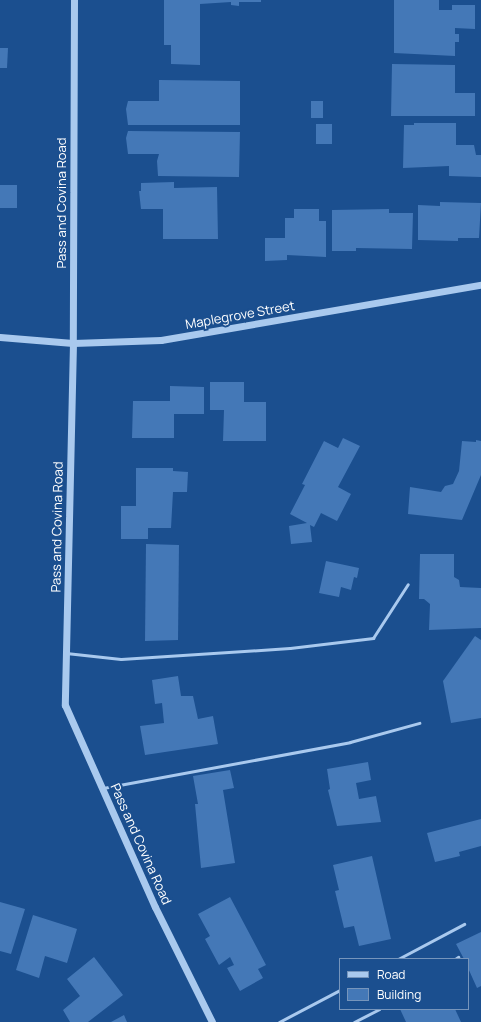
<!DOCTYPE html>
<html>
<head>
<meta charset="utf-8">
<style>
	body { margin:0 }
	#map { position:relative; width:481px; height:1022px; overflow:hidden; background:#1b4f8f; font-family:Manrope,sans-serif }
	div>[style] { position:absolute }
	.building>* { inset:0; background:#4478b7 }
	.service>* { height:3px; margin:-1.5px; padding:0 1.5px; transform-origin:1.5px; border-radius:1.5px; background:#a9c9ee }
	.tertiary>* { height:7px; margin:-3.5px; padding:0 3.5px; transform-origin:3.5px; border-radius:3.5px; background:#a9c9ee }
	span { translate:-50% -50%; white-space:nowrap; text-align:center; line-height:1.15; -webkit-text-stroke:4px #1b4f8f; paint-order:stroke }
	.street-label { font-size:13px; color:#fff }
	.legend { position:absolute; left:339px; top:958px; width:130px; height:52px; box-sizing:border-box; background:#1b4f8f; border:1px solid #7695bc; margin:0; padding:5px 7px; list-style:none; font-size:12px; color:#fff }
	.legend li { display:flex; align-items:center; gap:8px; height:20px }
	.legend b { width:20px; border:1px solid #7695bc }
</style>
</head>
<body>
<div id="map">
	<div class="building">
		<div style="clip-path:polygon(164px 0,261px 0,261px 2px,239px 2px,239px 6px,231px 5px,231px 2px,200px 4px,200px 65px,171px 64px,171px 45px,164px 45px)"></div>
		<div style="clip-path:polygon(394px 0,439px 0,439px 10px,452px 10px,452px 5px,475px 5px,475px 29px,455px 28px,455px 34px,459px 34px,459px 42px,455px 42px,455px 56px,394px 53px)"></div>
		<div style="clip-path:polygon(0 48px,8px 48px,7px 68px,0 68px)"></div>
		<div style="clip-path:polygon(392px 64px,455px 65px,455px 93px,475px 93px,475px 116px,391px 116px)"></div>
		<div style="clip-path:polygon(159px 80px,240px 81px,240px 125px,128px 125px,126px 109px,128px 101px,159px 101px)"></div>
		<div style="clip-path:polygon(311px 101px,323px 101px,323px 118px,311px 118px)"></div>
		<div style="clip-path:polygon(414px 123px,456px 123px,456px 145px,474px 145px,476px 155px,481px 155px,481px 177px,449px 176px,449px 166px,403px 168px,404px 125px,414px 125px)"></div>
		<div style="clip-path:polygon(316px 124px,332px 124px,332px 144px,316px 144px)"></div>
		<div style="clip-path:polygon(128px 131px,240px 132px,239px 177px,158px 176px,157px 161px,159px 154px,128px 154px,126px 138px)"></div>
		<div style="clip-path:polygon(174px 182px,174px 188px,217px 187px,218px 239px,163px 239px,163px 209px,141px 209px,139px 191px,141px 191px,141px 183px)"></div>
		<div style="clip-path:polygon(0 185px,17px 185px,17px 208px,0 208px)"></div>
		<div style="clip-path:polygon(440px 202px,481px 203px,479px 238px,458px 238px,458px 241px,418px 240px,418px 205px,440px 206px)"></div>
		<div style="clip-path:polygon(294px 209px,319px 209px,319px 221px,326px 221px,326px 257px,287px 255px,287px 260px,265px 261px,265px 238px,285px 238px,285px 218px,294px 218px)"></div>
		<div style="clip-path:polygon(389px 209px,389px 213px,413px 213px,412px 249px,356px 248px,356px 251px,332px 251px,332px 210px)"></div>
		<div style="clip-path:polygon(210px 382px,244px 382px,244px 402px,266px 402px,266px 441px,223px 441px,224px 410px,210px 410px)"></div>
		<div style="clip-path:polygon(170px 386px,204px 387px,204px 414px,174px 414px,174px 438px,132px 438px,133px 401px,170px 401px)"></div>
		<div style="clip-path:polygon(343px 438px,360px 446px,338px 487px,351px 494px,337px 521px,321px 513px,314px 527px,310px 525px,312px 542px,291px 544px,289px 526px,307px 523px,290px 514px,305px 485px,302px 484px,324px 441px,338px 448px)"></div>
		<div style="clip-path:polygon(476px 440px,481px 441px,481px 475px,462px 520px,408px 514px,410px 487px,441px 492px,445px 486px,453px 484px,459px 471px,462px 441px,476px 442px)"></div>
		<div style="clip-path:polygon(136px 468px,173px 468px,173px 471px,188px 472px,187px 492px,173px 492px,171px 528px,148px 528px,148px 539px,121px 539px,121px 506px,136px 506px)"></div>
		<div style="clip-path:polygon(146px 544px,179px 545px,178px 640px,145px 641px)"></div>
		<div style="clip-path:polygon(420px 554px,454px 554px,454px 577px,459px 580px,460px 587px,481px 588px,481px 628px,429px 630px,430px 604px,424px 599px,419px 599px)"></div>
		<div style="clip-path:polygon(326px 561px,359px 568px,357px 578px,354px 577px,351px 590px,341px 587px,339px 597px,319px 593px)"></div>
		<div style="clip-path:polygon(475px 636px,481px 640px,481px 718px,451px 723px,443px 681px)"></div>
		<div style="clip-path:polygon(178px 676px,181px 696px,193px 696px,198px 719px,213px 716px,218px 744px,145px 755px,140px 726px,164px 723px,162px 703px,155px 704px,152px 680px)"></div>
		<div style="clip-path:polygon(368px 762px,371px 780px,356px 783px,359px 799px,376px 796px,381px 822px,337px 826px,328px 790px,330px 789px,327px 769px)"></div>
		<div style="clip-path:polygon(230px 770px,234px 788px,223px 790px,235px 863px,201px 868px,195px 804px,198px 804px,193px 776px)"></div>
		<div style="clip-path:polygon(481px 819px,481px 846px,459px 852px,460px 856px,435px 862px,427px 833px)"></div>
		<div style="clip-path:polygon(372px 856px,391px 939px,359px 946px,354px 926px,344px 928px,335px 891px,339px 890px,333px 865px)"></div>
		<div style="clip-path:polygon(230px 897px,266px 965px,258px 969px,263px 978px,240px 991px,227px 968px,234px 965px,230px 957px,219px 965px,205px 939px,210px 936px,198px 914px)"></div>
		<div style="clip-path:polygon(0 902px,25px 909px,11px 954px,0 951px)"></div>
		<div style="clip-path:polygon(33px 915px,77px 929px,67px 963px,45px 956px,39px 978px,16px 970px)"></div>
		<div style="clip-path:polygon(481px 932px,481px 986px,477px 988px,468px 968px,468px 959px,464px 959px,456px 944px)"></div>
		<div style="clip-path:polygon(94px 957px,123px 995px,88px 1022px,70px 1022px,63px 1010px,80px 996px,67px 979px)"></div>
		<div style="clip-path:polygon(400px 1009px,455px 1009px,461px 1022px,406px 1022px)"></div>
		<div style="clip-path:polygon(124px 1015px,127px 1022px,111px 1022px)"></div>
	</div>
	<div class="service">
		<div style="left:66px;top:653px;width:55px;rotate:6.2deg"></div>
		<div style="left:121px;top:659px;width:169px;rotate:-3.7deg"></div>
		<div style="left:290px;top:648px;width:84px;rotate:-6.9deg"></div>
		<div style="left:373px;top:638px;width:64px;rotate:-57.1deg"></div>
		<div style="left:103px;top:788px;width:251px;rotate:-10.5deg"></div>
		<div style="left:350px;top:742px;width:72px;rotate:-15.4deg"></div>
		<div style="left:398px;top:959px;width:75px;rotate:-27.9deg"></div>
		<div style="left:455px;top:959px;width:4px;rotate:-34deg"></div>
		<div style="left:279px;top:1022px;width:69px;rotate:-27.7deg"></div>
		<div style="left:354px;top:1022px;width:28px;rotate:-27deg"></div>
	</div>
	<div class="tertiary">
		<div style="left:74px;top:0;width:343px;rotate:90.2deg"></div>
		<div style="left:73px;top:343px;width:362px;rotate:91.3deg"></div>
		<div style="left:65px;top:705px;width:221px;rotate:66deg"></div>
		<div style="left:155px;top:907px;width:128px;rotate:63.6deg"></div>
		<div style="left:0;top:337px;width:73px;rotate:4.7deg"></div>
		<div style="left:73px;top:343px;width:88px;rotate:-2deg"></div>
		<div style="left:161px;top:340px;width:325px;rotate:-9.8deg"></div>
	</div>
	<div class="street-label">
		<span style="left:61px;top:203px;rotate:-90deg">Pass and Covina Road</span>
		<span style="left:240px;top:315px;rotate:-10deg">Maplegrove Street</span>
		<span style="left:57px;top:527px;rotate:-89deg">Pass and Covina Road</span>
		<span style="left:141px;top:844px;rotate:66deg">Pass and Covina Road</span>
	</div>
	<ul class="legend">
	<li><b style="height:5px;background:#a9c9ee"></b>Road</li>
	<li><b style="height:11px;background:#4478b7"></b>Building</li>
	</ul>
</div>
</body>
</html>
